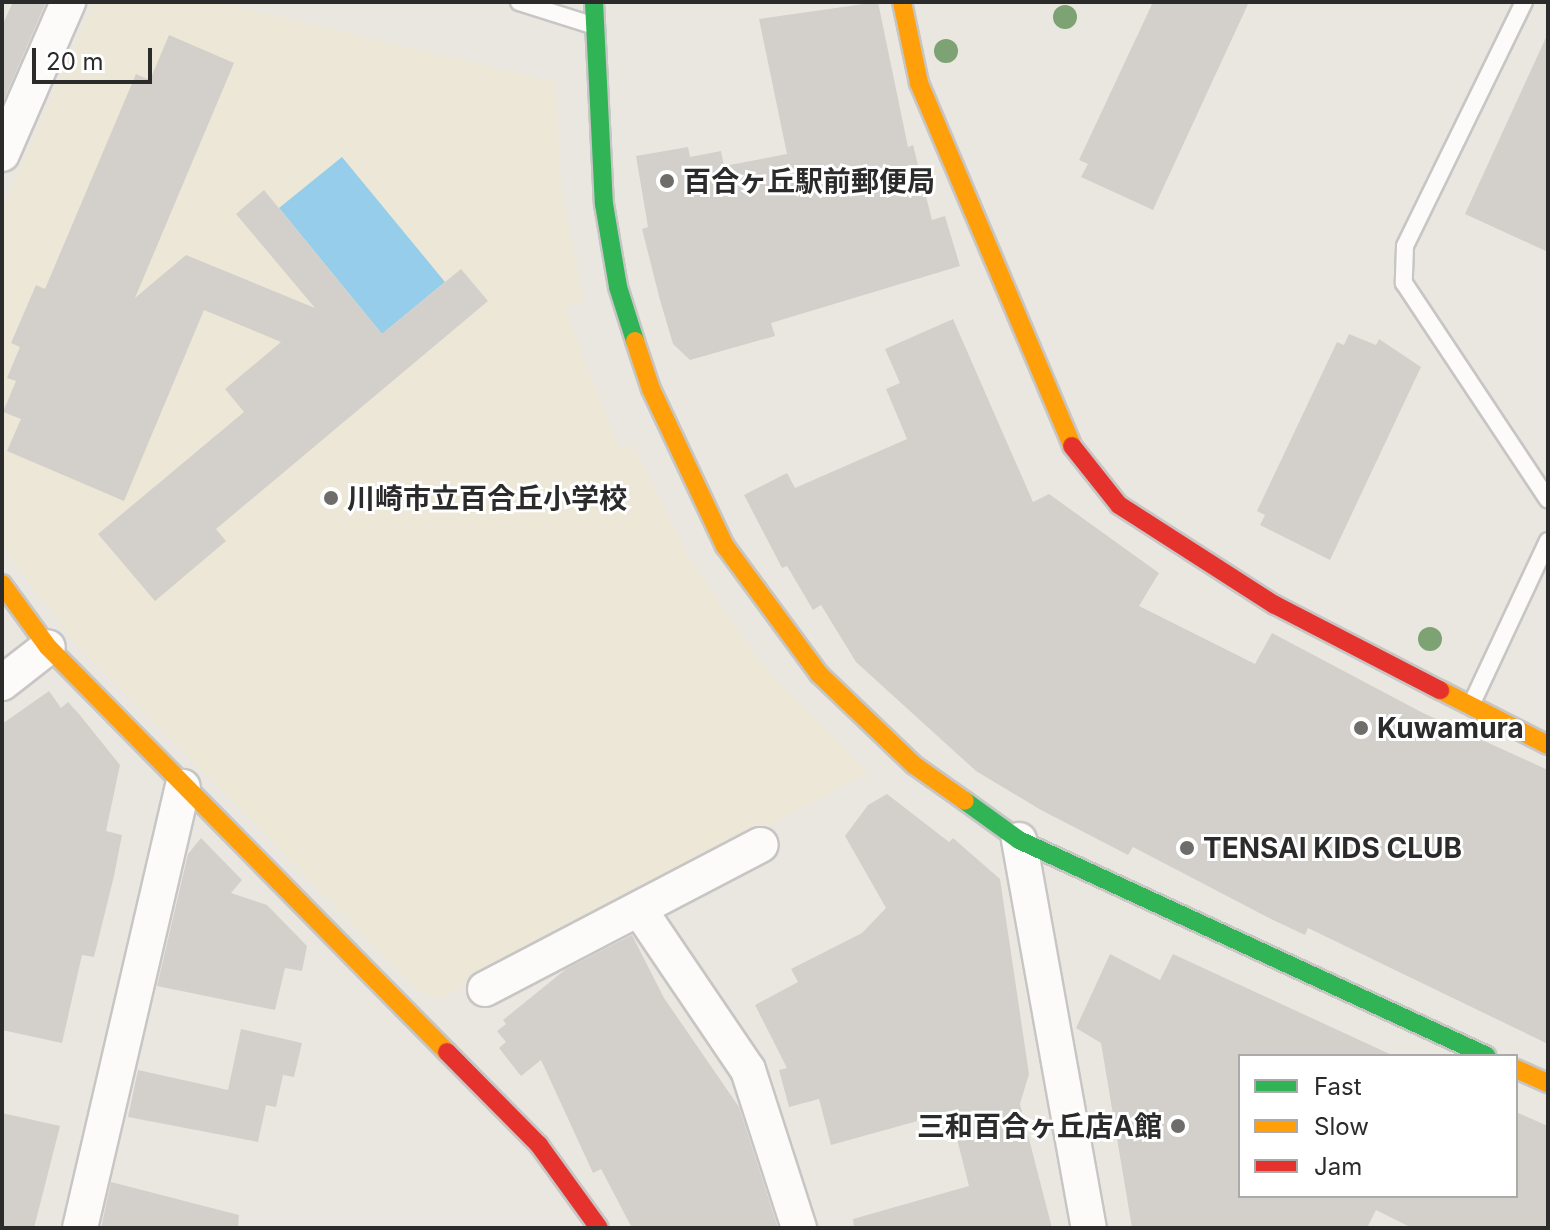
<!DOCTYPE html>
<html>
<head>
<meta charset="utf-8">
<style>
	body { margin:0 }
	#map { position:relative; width:1550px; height:1230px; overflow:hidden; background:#eae7e0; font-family:Inter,"Noto Sans JP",sans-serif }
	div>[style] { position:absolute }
	.education>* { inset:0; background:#ece7d6 }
	.water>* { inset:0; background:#95cdea }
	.building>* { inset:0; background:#d3d0cc }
	.roads { filter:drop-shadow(2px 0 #c7c6c5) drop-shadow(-2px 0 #c7c6c5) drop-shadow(0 2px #c7c6c5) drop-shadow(0 -2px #c7c6c5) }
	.lane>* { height:16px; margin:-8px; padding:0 8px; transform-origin:8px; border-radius:8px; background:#fcfbfa }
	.street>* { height:34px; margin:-17px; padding:0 17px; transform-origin:17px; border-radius:17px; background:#fcfbfa }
	.fast>* { height:18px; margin:-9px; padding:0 9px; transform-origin:9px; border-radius:9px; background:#30b455 }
	.slow>* { height:18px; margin:-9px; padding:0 9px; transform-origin:9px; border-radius:9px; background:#ff9f0a }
	.jam>* { height:18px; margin:-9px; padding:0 9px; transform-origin:9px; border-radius:9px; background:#e5322d }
	.trees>* { width:24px; height:24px; margin:-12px; border-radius:50%; background:#7da273 }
	.dots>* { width:22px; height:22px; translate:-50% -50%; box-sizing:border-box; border:4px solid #fff; border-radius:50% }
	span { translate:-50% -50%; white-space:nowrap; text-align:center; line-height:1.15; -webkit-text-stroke:6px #fff; paint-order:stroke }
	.poi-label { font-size:28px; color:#2b2b2b; font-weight:700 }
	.left { translate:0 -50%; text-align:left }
	.right { translate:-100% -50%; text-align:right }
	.frame { position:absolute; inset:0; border:4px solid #2b2b2b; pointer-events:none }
	.legend { position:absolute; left:1238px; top:1054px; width:280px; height:144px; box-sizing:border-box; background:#fff; border:2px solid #aaa; margin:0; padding:10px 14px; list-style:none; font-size:24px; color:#2b2b2b }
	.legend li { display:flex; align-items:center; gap:16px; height:40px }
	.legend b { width:40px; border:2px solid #aaa }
	.scale { position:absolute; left:32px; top:48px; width:120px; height:36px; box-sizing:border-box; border:4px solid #2b2b2b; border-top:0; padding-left:10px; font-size:24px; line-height:28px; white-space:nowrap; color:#2b2b2b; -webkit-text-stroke:6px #fff; paint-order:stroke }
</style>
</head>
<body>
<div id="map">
	<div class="education">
		<div style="clip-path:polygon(94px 2px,218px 2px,555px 82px,562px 194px,584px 300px,565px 308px,619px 450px,633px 444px,691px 561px,761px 663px,868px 773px,438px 1000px,420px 991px,76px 645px,2px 546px,2px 209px)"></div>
	</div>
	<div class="water">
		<div style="clip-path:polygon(342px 157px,445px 282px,382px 334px,279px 208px)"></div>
	</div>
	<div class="building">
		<div style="clip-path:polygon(13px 2px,46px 2px,2px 104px,2px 26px)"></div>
		<div style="clip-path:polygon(878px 2px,908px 147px,913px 145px,932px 220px,945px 216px,960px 266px,771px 323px,775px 336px,690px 360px,673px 344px,660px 300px,642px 229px,648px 227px,636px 156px,688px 147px,690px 157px,721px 151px,724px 166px,787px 154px,759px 19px)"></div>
		<div style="clip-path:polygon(1153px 2px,1249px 2px,1153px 210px,1081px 177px,1088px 164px,1079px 160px)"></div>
		<div style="clip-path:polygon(1548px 33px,1548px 252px,1465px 214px)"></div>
		<div style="clip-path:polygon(169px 35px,234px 63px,135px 298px,186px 255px,315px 308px,236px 214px,264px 190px,382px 334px,461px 269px,488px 301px,216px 529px,226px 541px,155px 601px,98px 534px,244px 412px,225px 389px,281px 342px,204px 310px,124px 501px,7px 451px,21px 419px,3px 412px,16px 381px,7px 378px,20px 347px,11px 343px,36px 285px,45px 289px,136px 74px,150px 80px)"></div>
		<div style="clip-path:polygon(953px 319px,1033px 502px,1049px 494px,1159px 573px,1139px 606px,1255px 664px,1272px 633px,1423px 713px,1548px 770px,1548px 1044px,1308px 928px,1305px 935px,1269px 918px,1133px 847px,1128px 855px,1041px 810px,976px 771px,856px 662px,821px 605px,813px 610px,787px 566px,782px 568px,744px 495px,787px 473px,795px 488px,907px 439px,886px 389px,900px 383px,885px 349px)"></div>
		<div style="clip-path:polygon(1349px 334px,1376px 345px,1379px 339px,1421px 367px,1330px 560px,1260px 525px,1265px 515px,1257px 511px,1337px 342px,1344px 345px)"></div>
		<div style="clip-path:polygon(49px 691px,61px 708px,68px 702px,79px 714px,120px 765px,106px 831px,122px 835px,114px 876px,94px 957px,82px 955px,62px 1043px,2px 1030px,2px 724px)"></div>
		<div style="clip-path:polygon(887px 794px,949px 842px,953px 838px,1000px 879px,1029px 1074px,1020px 1104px,1052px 1228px,854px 1228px,853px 1219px,969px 1186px,950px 1112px,831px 1145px,819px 1099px,789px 1107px,779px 1070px,787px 1068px,755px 1005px,798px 982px,791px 969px,862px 933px,886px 908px,845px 836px,868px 805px)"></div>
		<div style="clip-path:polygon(201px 838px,242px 880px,231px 893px,267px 905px,307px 946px,302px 971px,285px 968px,275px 1010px,157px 986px,188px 854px)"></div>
		<div style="clip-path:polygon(632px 935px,664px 998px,739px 1107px,778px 1228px,632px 1228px,601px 1169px,593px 1173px,541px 1060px,521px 1076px,499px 1048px,506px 1042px,497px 1031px,506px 1024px,503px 1020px,566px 969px)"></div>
		<div style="clip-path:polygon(1110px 954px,1160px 980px,1173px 954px,1394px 1056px,1240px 1056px,1240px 1196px,1516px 1196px,1516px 1112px,1548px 1126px,1548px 1228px,1412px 1228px,1376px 1210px,1367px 1228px,1132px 1228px,1101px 1043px,1076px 1028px)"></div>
		<div style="clip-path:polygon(241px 1029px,302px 1043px,294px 1077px,283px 1075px,276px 1107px,266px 1105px,258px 1142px,128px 1117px,138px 1070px,228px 1090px)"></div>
		<div style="clip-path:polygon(2px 1113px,60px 1126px,34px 1228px,2px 1228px)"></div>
		<div style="clip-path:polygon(111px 1182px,239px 1215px,238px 1228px,101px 1228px)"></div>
	</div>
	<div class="roads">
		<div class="lane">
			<div style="left:519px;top:2px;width:77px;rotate:17.5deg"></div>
			<div style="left:1524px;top:2px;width:271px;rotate:116deg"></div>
			<div style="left:1405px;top:246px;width:37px;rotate:92deg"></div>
			<div style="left:1404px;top:283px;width:260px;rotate:56.4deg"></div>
			<div style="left:1472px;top:703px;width:179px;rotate:-64.9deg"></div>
		</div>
		<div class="street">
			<div style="left:2px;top:154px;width:166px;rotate:-66.5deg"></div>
			<div style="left:2px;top:683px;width:58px;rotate:-38deg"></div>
			<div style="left:1019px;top:840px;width:394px;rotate:79.8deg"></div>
			<div style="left:639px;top:909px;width:194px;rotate:55.9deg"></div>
			<div style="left:748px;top:1070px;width:166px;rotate:72.1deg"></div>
			<div style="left:485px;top:989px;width:311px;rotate:-27.6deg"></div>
			<div style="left:80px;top:1228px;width:453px;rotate:-76.9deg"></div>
		</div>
		<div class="fast">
			<div style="left:594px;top:2px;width:202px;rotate:87.2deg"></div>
			<div style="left:604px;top:204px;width:84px;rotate:80.4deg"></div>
			<div style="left:618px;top:287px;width:57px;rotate:72.5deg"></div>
			<div style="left:965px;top:801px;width:67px;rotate:35.8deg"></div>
			<div style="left:1019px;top:840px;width:515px;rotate:24.78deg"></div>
		</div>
		<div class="slow">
			<div style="left:902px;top:2px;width:83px;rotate:78.1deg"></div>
			<div style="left:919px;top:83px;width:394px;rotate:67.1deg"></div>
			<div style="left:635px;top:341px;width:51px;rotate:71.6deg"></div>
			<div style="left:651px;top:389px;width:174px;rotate:64.8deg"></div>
			<div style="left:725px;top:546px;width:159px;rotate:53.7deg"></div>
			<div style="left:819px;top:674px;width:132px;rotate:43.8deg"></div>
			<div style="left:914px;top:765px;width:62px;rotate:35.2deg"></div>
			<div style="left:2px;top:584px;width:78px;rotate:53.9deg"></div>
			<div style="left:48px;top:647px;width:569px;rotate:45.43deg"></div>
			<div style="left:1440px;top:690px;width:121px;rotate:27deg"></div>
			<div style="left:1516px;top:1069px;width:35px;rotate:24deg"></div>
		</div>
		<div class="jam">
			<div style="left:1072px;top:446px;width:75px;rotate:51.5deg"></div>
			<div style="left:1119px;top:505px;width:185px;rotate:32.7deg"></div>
			<div style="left:1275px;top:605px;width:186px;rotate:27.3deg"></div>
			<div style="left:447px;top:1052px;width:131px;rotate:45.3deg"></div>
			<div style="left:539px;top:1145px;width:102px;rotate:54.1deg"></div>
		</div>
	</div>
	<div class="trees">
		<div style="left:1065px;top:17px"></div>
		<div style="left:946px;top:51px"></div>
		<div style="left:1430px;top:639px"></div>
	</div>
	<div class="dots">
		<div style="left:667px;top:181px;background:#6e6d6a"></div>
		<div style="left:331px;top:498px;background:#6e6d6a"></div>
		<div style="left:1361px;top:728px;background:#6e6d6a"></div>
		<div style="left:1187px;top:848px;background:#6e6d6a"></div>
		<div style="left:1178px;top:1126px;background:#6e6d6a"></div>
	</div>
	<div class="poi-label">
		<span class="left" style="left:683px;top:181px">百合ヶ丘駅前郵便局</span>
		<span class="left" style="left:347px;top:498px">川崎市立百合丘小学校</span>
		<span class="left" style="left:1377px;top:728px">Kuwamura</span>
		<span class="left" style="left:1203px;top:848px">TENSAI KIDS CLUB</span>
		<span class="right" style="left:1162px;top:1126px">三和百合ヶ丘店A館</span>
	</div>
	<div class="frame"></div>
	<ul class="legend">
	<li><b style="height:10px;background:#30b455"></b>Fast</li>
	<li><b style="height:10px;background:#ff9f0a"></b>Slow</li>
	<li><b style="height:10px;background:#e5322d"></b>Jam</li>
	</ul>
	<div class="scale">20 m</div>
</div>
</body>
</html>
